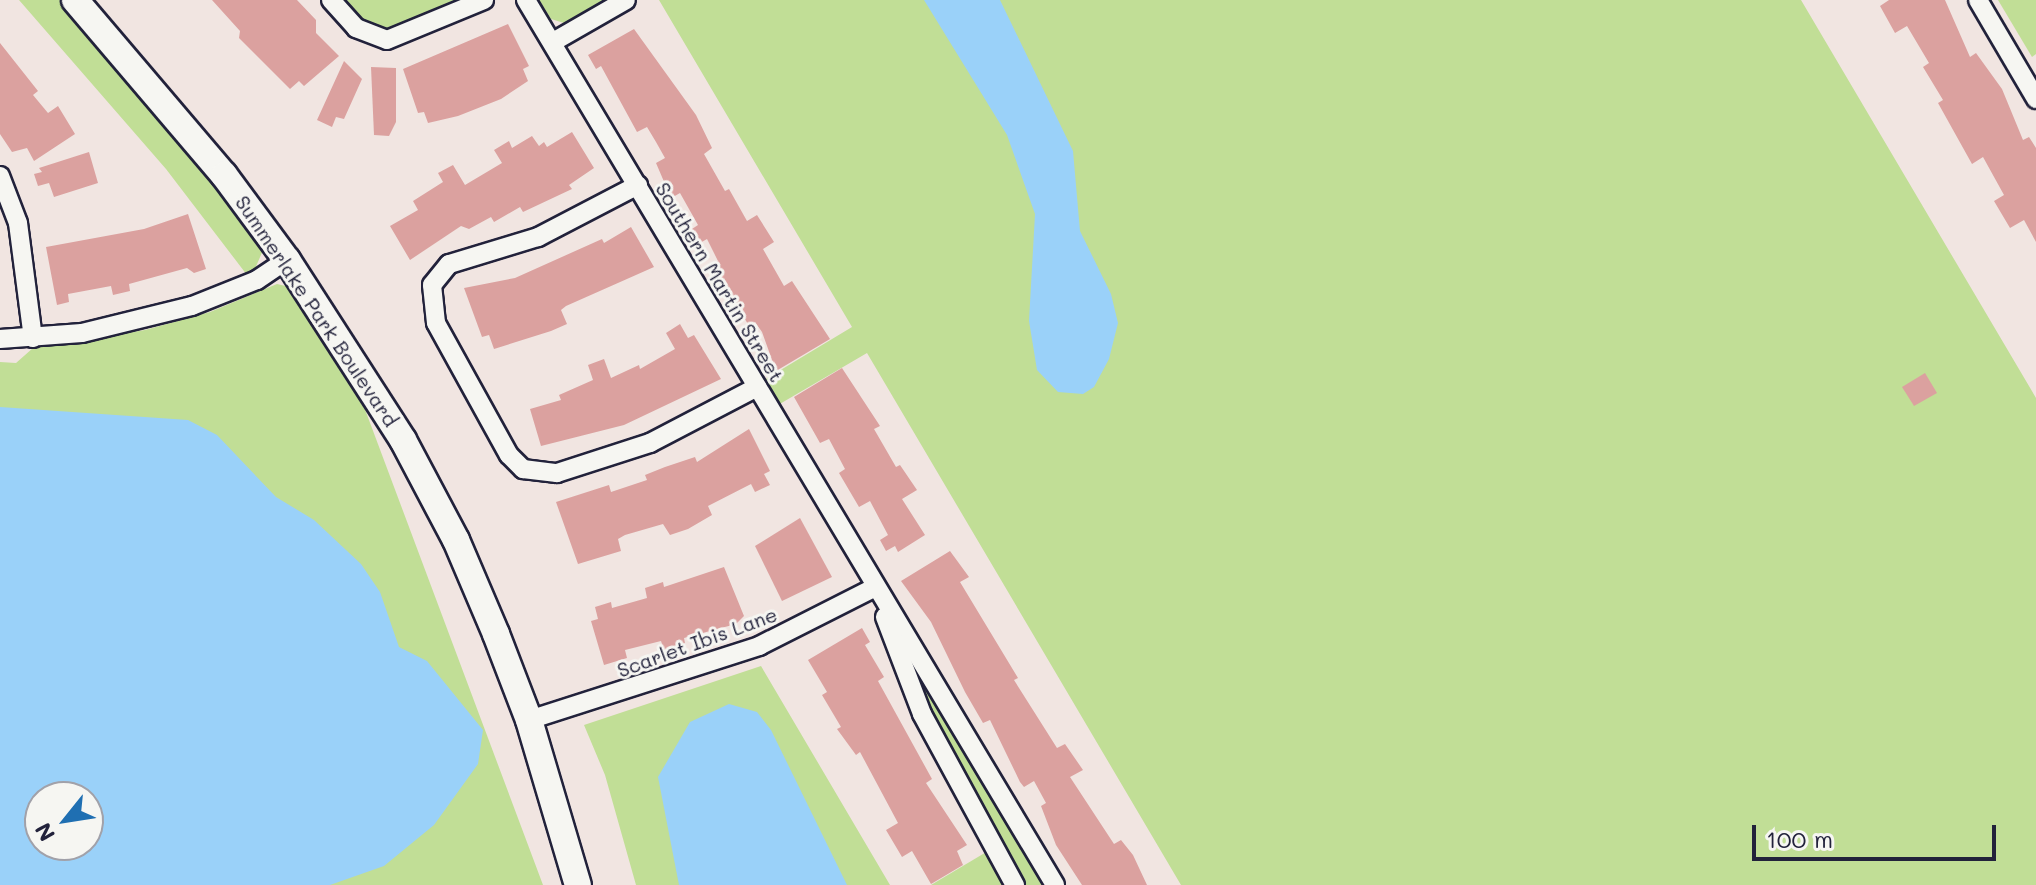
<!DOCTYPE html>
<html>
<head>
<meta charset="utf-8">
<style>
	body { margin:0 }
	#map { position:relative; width:2036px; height:885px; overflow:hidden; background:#f1e5e1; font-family:Mali,sans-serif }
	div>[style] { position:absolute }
	.green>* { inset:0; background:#c1de96 }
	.water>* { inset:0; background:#9ad1f9 }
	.building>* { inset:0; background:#dba19f }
	.roads { filter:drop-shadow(2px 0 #22223b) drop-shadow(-2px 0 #22223b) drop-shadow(0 2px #22223b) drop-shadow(0 -2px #22223b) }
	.minor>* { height:18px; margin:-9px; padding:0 9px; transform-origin:9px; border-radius:9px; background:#f6f6f2 }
	.secondary>* { height:26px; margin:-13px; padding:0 13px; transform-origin:13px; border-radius:13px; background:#f6f6f2 }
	span { translate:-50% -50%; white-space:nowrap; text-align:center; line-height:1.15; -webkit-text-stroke:6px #f6f6f2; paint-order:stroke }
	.street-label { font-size:20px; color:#22223b }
	.north { position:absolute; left:24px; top:781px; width:80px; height:80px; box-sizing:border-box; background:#f6f6f2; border:2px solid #a1a1a9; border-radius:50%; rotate:240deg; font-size:22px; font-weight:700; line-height:32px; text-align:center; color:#22223b }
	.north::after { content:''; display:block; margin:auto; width:28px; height:36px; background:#1f6fb2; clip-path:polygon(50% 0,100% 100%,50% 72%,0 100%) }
	.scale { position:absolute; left:1752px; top:825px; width:244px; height:36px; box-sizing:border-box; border:4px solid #22223b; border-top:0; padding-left:10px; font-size:24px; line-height:28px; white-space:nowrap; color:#22223b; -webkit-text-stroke:6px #f6f6f2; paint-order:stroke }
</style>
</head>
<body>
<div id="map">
	<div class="green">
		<div style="clip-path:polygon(19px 0,63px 0,174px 127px,264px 248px,254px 271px,247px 275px,166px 169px)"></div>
		<div style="clip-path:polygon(345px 0,467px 0,390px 30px,366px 24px)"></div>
		<div style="clip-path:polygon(539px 0,607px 0,564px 23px,551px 19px)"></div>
		<div style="clip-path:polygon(659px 0,1801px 0,2036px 398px,2036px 885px,1181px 885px,867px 353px,778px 405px,764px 380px,852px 327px)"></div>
		<div style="clip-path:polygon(1998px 0,2036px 0,2036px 54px,2032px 57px)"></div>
		<div style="clip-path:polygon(evenodd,277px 284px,294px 288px,351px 372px,543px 885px,0 885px,0 362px,16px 363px,33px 348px,145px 330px,210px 312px,277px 284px,40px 797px,88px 797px,88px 845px,40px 845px,40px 797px)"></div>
		<div style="clip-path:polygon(903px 647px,1048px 885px,1023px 885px,940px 734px)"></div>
		<div style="clip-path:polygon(761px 666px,890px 885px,636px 885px,605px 775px,584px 725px)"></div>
		<div style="clip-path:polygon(988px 851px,1005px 885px,931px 885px)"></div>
	</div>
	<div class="water">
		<div style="clip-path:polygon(924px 0,1000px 0,1073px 151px,1080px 231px,1111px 294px,1118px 323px,1109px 359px,1094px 387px,1083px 394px,1058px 392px,1037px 370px,1029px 321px,1035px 214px,1007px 135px)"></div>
		<div style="clip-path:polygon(evenodd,0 407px,188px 420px,217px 435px,276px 497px,314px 520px,361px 564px,380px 592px,399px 647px,427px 661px,483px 730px,478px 764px,434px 825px,384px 866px,330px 885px,0 885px,0 407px,40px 797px,88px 797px,88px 845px,40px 845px,40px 797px)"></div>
		<div style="clip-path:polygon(729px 704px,757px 712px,771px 730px,847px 885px,679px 885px,658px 777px,690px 722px)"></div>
	</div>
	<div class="building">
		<div style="clip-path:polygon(212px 0,297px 0,316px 20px,316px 33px,339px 56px,304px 86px,299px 81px,290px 89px,239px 38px,240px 31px)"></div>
		<div style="clip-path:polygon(1889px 0,1945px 0,1970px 57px,1976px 53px,2002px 89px,2023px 140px,2029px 137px,2036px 148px,2036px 242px,2024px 220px,2010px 228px,1994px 201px,2004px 195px,1983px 157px,1972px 164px,1938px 103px,1943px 100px,1923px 67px,1929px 63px,1907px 26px,1895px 33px,1880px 6px)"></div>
		<div style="clip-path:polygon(508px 24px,529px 66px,523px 69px,528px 81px,501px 99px,458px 116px,428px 123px,424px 112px,418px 113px,403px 69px)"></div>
		<div style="clip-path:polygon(634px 29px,696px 115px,712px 148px,704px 154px,725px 191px,729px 189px,747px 221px,757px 215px,774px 242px,763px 249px,784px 286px,792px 281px,830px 339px,776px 371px,762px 332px,755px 322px,749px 326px,713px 264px,718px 261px,707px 239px,700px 243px,692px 229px,698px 225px,680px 193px,673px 197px,665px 184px,656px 163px,665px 158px,656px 142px,647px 127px,637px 132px,601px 66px,596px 69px,588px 55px)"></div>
		<div style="clip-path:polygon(0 43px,38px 91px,33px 95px,48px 113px,58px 106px,75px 134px,34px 161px,27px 148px,12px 152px,0 134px)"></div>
		<div style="clip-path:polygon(344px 61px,362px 79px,344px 119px,336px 117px,332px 127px,317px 120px)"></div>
		<div style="clip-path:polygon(371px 67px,396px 68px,396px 122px,389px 136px,374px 135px)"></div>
		<div style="clip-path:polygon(572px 132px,594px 168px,569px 185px,572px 189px,523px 212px,520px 207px,494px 222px,491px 217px,469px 229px,461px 226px,410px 260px,390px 226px,418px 210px,413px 201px,443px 182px,438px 173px,453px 165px,465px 185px,502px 163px,494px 150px,509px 141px,512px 148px,532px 136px,539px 146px,544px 142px,547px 147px)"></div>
		<div style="clip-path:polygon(89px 152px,98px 183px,54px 197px,49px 183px,38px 186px,34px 174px,42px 172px,39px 168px)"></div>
		<div style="clip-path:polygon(188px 214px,206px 269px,194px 273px,187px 268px,129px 284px,130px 291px,113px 295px,111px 286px,68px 294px,69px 302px,57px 305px,46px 247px,144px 229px)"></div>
		<div style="clip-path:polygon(631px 227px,654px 267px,566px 306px,561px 310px,567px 324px,551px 331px,494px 349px,489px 335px,482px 337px,464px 288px,515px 278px,602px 239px,604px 243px)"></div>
		<div style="clip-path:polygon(680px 324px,688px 338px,694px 335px,721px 379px,624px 425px,541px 446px,530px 409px,561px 400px,559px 395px,593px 380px,588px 365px,604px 359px,611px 378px,639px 365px,640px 369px,675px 349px,666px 333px)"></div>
		<div style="clip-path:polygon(842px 368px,880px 426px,874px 429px,896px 467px,900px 465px,917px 490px,902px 499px,925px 535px,898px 552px,895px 546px,886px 551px,880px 540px,888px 535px,870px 501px,859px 507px,839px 473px,845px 469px,829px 439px,820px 443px,794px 397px)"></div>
		<div style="clip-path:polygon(1925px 373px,1937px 393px,1914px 406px,1902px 387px)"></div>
		<div style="clip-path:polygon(749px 429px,770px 471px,764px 474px,770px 485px,755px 492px,751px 484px,708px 506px,712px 515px,688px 529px,670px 535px,663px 524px,625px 535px,618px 539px,621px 551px,578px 564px,556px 502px,609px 485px,611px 492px,647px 480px,645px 475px,665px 467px,695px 457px,697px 462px)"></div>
		<div style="clip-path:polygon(800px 518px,832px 577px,782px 601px,755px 546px)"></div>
		<div style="clip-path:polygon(950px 551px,969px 577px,960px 582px,1018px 678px,1014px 680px,1057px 748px,1065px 744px,1083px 770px,1070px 777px,1114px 844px,1121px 840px,1133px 855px,1147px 885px,1082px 885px,1056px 845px,1041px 806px,1046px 803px,1034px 781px,1024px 787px,1020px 782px,990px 720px,983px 723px,965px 692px,931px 622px,901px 581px)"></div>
		<div style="clip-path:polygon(724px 567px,744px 616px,736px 624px,684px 638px,685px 643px,665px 653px,661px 641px,625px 650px,627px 658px,604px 665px,591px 621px,598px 619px,595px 607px,611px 602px,612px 608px,647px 598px,645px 588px,663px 582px,664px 587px)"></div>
		<div style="clip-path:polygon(862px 628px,870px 642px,865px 645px,884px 677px,878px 681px,932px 779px,926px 783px,967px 845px,957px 851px,963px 865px,931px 884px,912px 851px,902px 857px,886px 830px,898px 823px,860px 752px,856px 755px,837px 729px,841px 727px,822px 695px,827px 692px,808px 660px)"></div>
	</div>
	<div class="roads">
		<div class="minor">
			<div style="left:331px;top:0;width:38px;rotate:48deg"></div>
			<div style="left:356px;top:28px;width:33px;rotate:21deg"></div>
			<div style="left:387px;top:40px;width:105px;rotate:-22.4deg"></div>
			<div style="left:526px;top:0;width:1031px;rotate:59.13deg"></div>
			<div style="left:1978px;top:0;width:115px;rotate:59.6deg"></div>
			<div style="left:553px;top:42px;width:84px;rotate:-29.9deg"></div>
			<div style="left:0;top:176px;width:50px;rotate:69deg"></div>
			<div style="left:18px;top:223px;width:116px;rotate:82.6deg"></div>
			<div style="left:638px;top:185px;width:113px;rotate:152.5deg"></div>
			<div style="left:538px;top:237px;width:93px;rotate:163.1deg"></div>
			<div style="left:449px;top:264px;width:27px;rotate:129deg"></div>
			<div style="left:432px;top:285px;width:38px;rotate:84deg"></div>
			<div style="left:436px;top:323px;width:151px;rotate:61.1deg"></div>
			<div style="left:509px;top:455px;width:20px;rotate:45deg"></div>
			<div style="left:523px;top:469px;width:34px;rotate:7deg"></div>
			<div style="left:557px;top:473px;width:98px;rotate:-17.9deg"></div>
			<div style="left:650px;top:443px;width:121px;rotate:-27.6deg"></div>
			<div style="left:0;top:339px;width:82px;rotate:-4.2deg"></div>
			<div style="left:82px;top:333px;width:113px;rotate:-13.8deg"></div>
			<div style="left:192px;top:306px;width:70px;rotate:-21.8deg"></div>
			<div style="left:257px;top:280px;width:36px;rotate:-34deg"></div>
			<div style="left:885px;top:617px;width:104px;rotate:69.1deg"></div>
			<div style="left:922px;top:714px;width:195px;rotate:61.5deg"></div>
			<div style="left:529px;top:720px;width:242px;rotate:-17.8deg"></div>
			<div style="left:759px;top:646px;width:129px;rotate:-26.8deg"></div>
		</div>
		<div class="secondary">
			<div style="left:75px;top:0;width:230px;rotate:49.6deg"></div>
			<div style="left:224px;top:175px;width:106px;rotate:53.5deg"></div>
			<div style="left:287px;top:260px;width:214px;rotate:57.2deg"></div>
			<div style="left:403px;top:440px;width:113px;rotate:62.1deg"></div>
			<div style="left:456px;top:540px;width:102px;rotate:66.9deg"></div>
			<div style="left:496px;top:634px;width:92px;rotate:69deg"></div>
			<div style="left:529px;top:720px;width:172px;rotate:73.5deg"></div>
		</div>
	</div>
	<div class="street-label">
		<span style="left:720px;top:282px;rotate:59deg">Southern Martin Street</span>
		<span style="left:317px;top:311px;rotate:56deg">Summerlake Park Boulevard</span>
		<span style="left:697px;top:642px;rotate:-20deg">Scarlet Ibis Lane</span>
	</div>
	<div class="north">N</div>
	<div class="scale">100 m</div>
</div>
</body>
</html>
